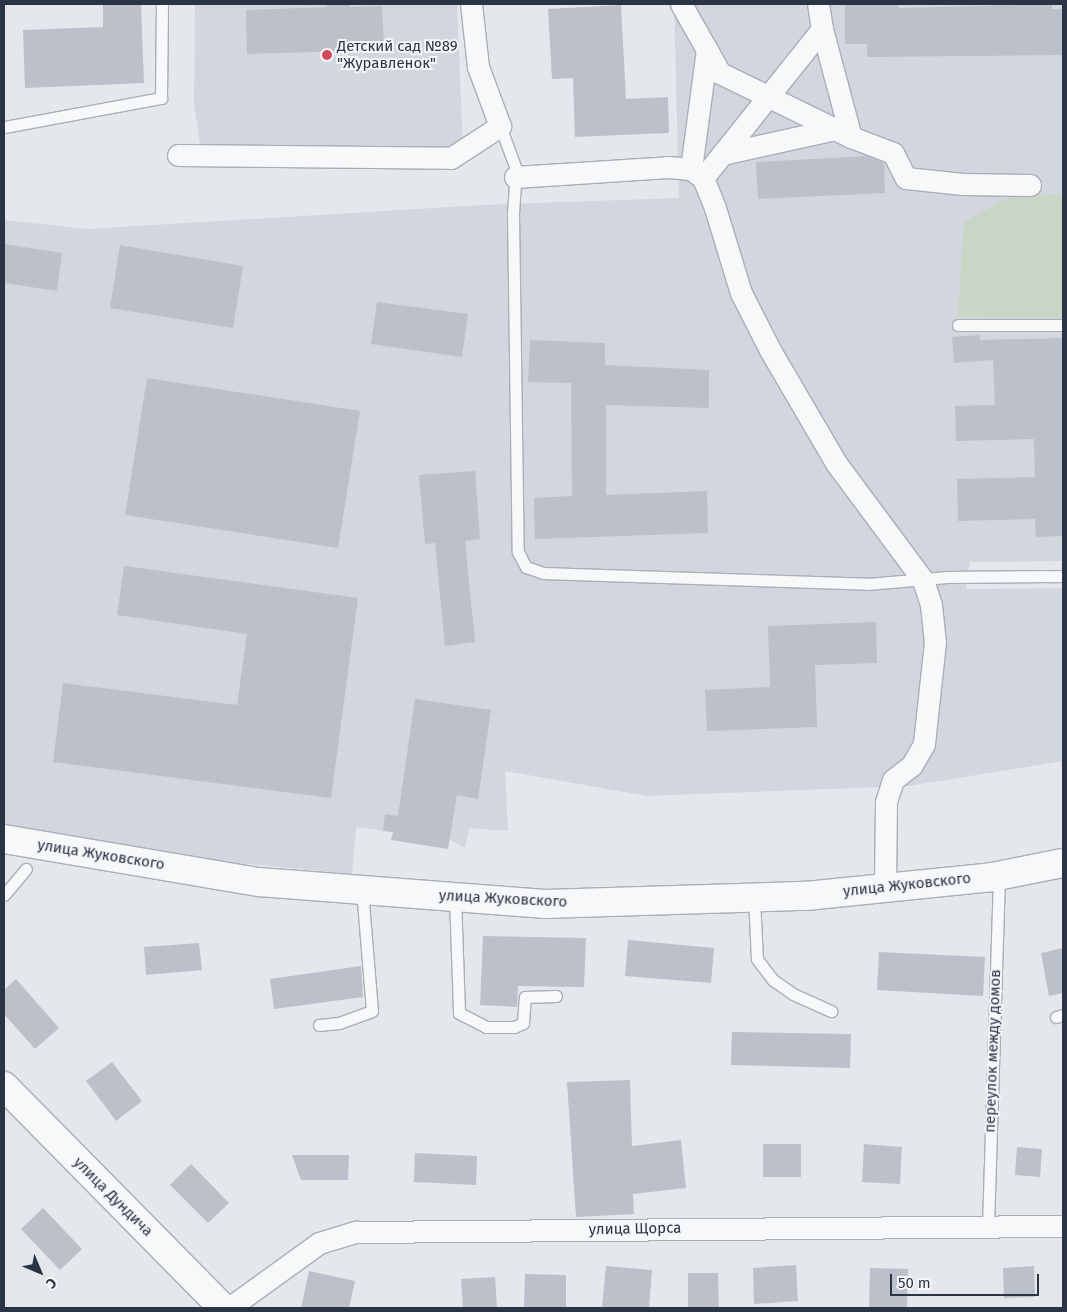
<!DOCTYPE html>
<html>
<head>
<meta charset="utf-8">
<style>
	body { margin:0 }
	#map { position:relative; width:1067px; height:1312px; overflow:hidden; background:#e4e7ec; font-family:"Fira Sans",sans-serif }
	div>[style] { position:absolute }
	.built>* { inset:0; background:#d2d6de }
	.green>* { inset:0; background:#c9d6c5 }
	.building>* { inset:0; background:#bbc0ca }
	.roads { filter:drop-shadow(1px 0 #a9aeb7) drop-shadow(-1px 0 #a9aeb7) drop-shadow(0 1px #a9aeb7) drop-shadow(0 -1px #a9aeb7) }
	.service>* { height:11px; margin:-5.5px; padding:0 5.5px; transform-origin:5.5px; border-radius:5.5px; background:#f7f8fa }
	.minor>* { height:21px; margin:-10.5px; padding:0 10.5px; transform-origin:10.5px; border-radius:10.5px; background:#f7f8fa }
	.tertiary>* { height:28px; margin:-14px; padding:0 14px; transform-origin:14px; border-radius:14px; background:#f7f8fa }
	.dots>* { width:14px; height:14px; translate:-50% -50%; box-sizing:border-box; border:2px solid #f4f6f9; border-radius:50% }
	span { translate:-50% -50%; white-space:nowrap; text-align:center; line-height:1.15; -webkit-text-stroke:4px #f4f6f9; paint-order:stroke }
	.poi-label { font-size:15px; color:#2b3445 }
	.left { translate:0 -50%; text-align:left }
	.street-label { font-size:15px; color:#2b3445 }
	.frame { position:absolute; inset:0; border:5px solid #2b3445; pointer-events:none }
	.north { position:absolute; left:15px; top:1247px; width:50px; height:50px; -webkit-text-stroke:4px #f4f6f9; paint-order:stroke; rotate:135deg; font-size:14px; font-weight:700; line-height:20px; text-align:center; color:#2b3445 }
	.north::after { content:''; display:block; margin:auto; width:18px; height:22px; background:#2b3445; clip-path:polygon(50% 0,100% 100%,50% 72%,0 100%) }
	.scale { position:absolute; left:890px; top:1274px; width:149px; height:22px; box-sizing:border-box; border:2px solid #2b3445; border-top:0; padding-left:6px; font-size:15px; line-height:18px; white-space:nowrap; color:#2b3445; -webkit-text-stroke:4px #f4f6f9; paint-order:stroke }
</style>
</head>
<body>
<div id="map">
	<div class="built">
		<div style="clip-path:polygon(195px 4px,457px 4px,463px 150px,202px 157px,194px 105px)"></div>
		<div style="clip-path:polygon(674px 4px,1063px 4px,1063px 561px,970px 562px,966px 589px,1063px 588px,1063px 761px,909px 786px,647px 796px,505px 771px,508px 831px,469px 828px,465px 848px,450px 840px,356px 827px,352px 874px,188px 858px,4px 831px,4px 220px,88px 229px,483px 205px,679px 198px)"></div>
	</div>
	<div class="green">
		<div style="clip-path:polygon(1063px 194px,1063px 318px,958px 317px,964px 222px,1010px 197px)"></div>
	</div>
	<div class="building">
		<div style="clip-path:polygon(103px 4px,141px 4px,144px 83px,25px 88px,23px 30px,103px 27px)"></div>
		<div style="clip-path:polygon(327px 4px,350px 4px,350px 7px,382px 6px,384px 50px,247px 54px,246px 10px,327px 7px)"></div>
		<div style="clip-path:polygon(845px 4px,898px 4px,898px 8px,1052px 4px,1052px 9px,1063px 9px,1063px 55px,867px 57px,867px 44px,845px 44px)"></div>
		<div style="clip-path:polygon(621px 5px,626px 99px,668px 97px,669px 133px,575px 137px,573px 78px,552px 79px,548px 9px)"></div>
		<div style="clip-path:polygon(867px 156px,884px 163px,885px 193px,758px 199px,756px 162px)"></div>
		<div style="clip-path:polygon(4px 244px,62px 253px,57px 291px,4px 283px)"></div>
		<div style="clip-path:polygon(120px 245px,243px 266px,233px 328px,110px 308px)"></div>
		<div style="clip-path:polygon(377px 302px,468px 314px,462px 357px,371px 344px)"></div>
		<div style="clip-path:polygon(979px 335px,980px 340px,1063px 338px,1063px 536px,1036px 537px,1035px 519px,958px 521px,957px 479px,1035px 477px,1034px 439px,956px 441px,955px 406px,995px 405px,993px 360px,954px 363px,952px 337px)"></div>
		<div style="clip-path:polygon(530px 340px,605px 343px,605px 365px,709px 370px,709px 408px,606px 405px,606px 495px,707px 491px,708px 533px,535px 539px,534px 498px,572px 496px,571px 383px,528px 382px)"></div>
		<div style="clip-path:polygon(147px 378px,360px 411px,338px 548px,125px 515px)"></div>
		<div style="clip-path:polygon(475px 471px,480px 539px,465px 541px,475px 642px,445px 646px,435px 543px,425px 544px,419px 475px)"></div>
		<div style="clip-path:polygon(124px 566px,358px 598px,331px 798px,53px 762px,63px 683px,237px 705px,247px 634px,117px 615px)"></div>
		<div style="clip-path:polygon(876px 622px,877px 663px,815px 665px,817px 727px,707px 731px,705px 690px,770px 687px,768px 626px)"></div>
		<div style="clip-path:polygon(415px 699px,491px 710px,478px 799px,457px 795px,448px 849px,391px 840px,393px 832px,383px 831px,385px 814px,398px 816px)"></div>
		<div style="clip-path:polygon(483px 936px,586px 938px,584px 987px,518px 986px,517px 1007px,480px 1005px)"></div>
		<div style="clip-path:polygon(628px 940px,714px 948px,711px 983px,625px 976px)"></div>
		<div style="clip-path:polygon(199px 943px,202px 970px,146px 975px,144px 947px)"></div>
		<div style="clip-path:polygon(1063px 948px,1063px 993px,1049px 996px,1041px 953px)"></div>
		<div style="clip-path:polygon(879px 952px,985px 957px,983px 996px,877px 990px)"></div>
		<div style="clip-path:polygon(361px 966px,363px 997px,274px 1009px,270px 979px)"></div>
		<div style="clip-path:polygon(16px 979px,59px 1028px,35px 1049px,4px 1014px,4px 990px)"></div>
		<div style="clip-path:polygon(732px 1032px,851px 1034px,850px 1068px,731px 1065px)"></div>
		<div style="clip-path:polygon(112px 1062px,142px 1101px,116px 1121px,86px 1081px)"></div>
		<div style="clip-path:polygon(630px 1080px,632px 1146px,681px 1140px,686px 1188px,633px 1194px,634px 1214px,576px 1217px,567px 1082px)"></div>
		<div style="clip-path:polygon(763px 1144px,801px 1144px,801px 1177px,763px 1177px)"></div>
		<div style="clip-path:polygon(864px 1144px,902px 1147px,900px 1184px,862px 1182px)"></div>
		<div style="clip-path:polygon(1017px 1147px,1042px 1149px,1040px 1177px,1015px 1175px)"></div>
		<div style="clip-path:polygon(415px 1153px,477px 1156px,476px 1185px,414px 1182px)"></div>
		<div style="clip-path:polygon(292px 1155px,349px 1155px,348px 1180px,301px 1180px)"></div>
		<div style="clip-path:polygon(191px 1164px,229px 1203px,208px 1223px,170px 1185px)"></div>
		<div style="clip-path:polygon(43px 1208px,82px 1249px,60px 1270px,21px 1229px)"></div>
		<div style="clip-path:polygon(796px 1265px,798px 1301px,754px 1304px,753px 1268px)"></div>
		<div style="clip-path:polygon(606px 1266px,652px 1270px,649px 1308px,602px 1308px)"></div>
		<div style="clip-path:polygon(1034px 1266px,1035px 1297px,1004px 1298px,1003px 1268px)"></div>
		<div style="clip-path:polygon(870px 1268px,908px 1269px,907px 1308px,869px 1308px)"></div>
		<div style="clip-path:polygon(309px 1271px,355px 1281px,349px 1308px,301px 1308px)"></div>
		<div style="clip-path:polygon(688px 1273px,718px 1273px,719px 1308px,688px 1308px)"></div>
		<div style="clip-path:polygon(525px 1274px,566px 1275px,566px 1308px,524px 1308px)"></div>
		<div style="clip-path:polygon(495px 1277px,497px 1308px,463px 1308px,461px 1279px)"></div>
	</div>
	<div class="roads">
		<div class="service">
			<div style="left:500px;top:126px;width:46px;rotate:69.6deg"></div>
			<div style="left:516px;top:169px;width:44px;rotate:93.9deg"></div>
			<div style="left:513px;top:213px;width:339px;rotate:89.2deg"></div>
			<div style="left:518px;top:552px;width:17px;rotate:62deg"></div>
			<div style="left:526px;top:567px;width:18px;rotate:19deg"></div>
			<div style="left:543px;top:573px;width:325px;rotate:1.9deg"></div>
			<div style="left:868px;top:584px;width:79px;rotate:-5.1deg"></div>
			<div style="left:947px;top:577px;width:116px;rotate:-0.5deg"></div>
			<div style="left:4px;top:127px;width:160px;rotate:-10.5deg"></div>
			<div style="left:161px;top:98px;width:94px;rotate:-89.4deg"></div>
			<div style="left:958px;top:325px;width:105px"></div>
			<div style="left:4px;top:895px;width:34px;rotate:-50deg"></div>
			<div style="left:455px;top:897px;width:116px;rotate:88deg"></div>
			<div style="left:459px;top:1013px;width:30px;rotate:27deg"></div>
			<div style="left:486px;top:1027px;width:28px"></div>
			<div style="left:514px;top:1027px;width:10px;rotate:-24deg"></div>
			<div style="left:523px;top:1023px;width:26px;rotate:-86deg"></div>
			<div style="left:525px;top:997px;width:31px;rotate:-2deg"></div>
			<div style="left:754px;top:898px;width:61px;rotate:87.2deg"></div>
			<div style="left:757px;top:959px;width:26px;rotate:53deg"></div>
			<div style="left:773px;top:980px;width:24px;rotate:35deg"></div>
			<div style="left:793px;top:994px;width:42px;rotate:24.1deg"></div>
			<div style="left:1056px;top:1017px;width:7px;rotate:-16deg"></div>
			<div style="left:319px;top:1025px;width:20px;rotate:-6deg"></div>
			<div style="left:339px;top:1023px;width:35px;rotate:-20deg"></div>
			<div style="left:372px;top:1011px;width:121px;rotate:-94.7deg"></div>
			<div style="left:988px;top:1226px;width:351px;rotate:-88.2deg"></div>
		</div>
		<div class="minor">
			<div style="left:681px;top:4px;width:79px;rotate:60.5deg"></div>
			<div style="left:720px;top:73px;width:146px;rotate:26deg"></div>
			<div style="left:851px;top:137px;width:45px;rotate:20.9deg"></div>
			<div style="left:893px;top:153px;width:28px;rotate:63deg"></div>
			<div style="left:906px;top:178px;width:57px;rotate:6deg"></div>
			<div style="left:963px;top:184px;width:67px;rotate:0.9deg"></div>
			<div style="left:822px;top:29px;width:112px;rotate:75deg"></div>
			<div style="left:722px;top:154px;width:116px;rotate:-12.5deg"></div>
			<div style="left:178px;top:155px;width:273px;rotate:0.6deg"></div>
			<div style="left:451px;top:158px;width:59px;rotate:-33.1deg"></div>
			<div style="left:500px;top:126px;width:63px;rotate:-110.4deg"></div>
			<div style="left:478px;top:67px;width:63px;rotate:-96.3deg"></div>
			<div style="left:691px;top:169px;width:121px;rotate:-82.4deg"></div>
			<div style="left:515px;top:177px;width:153px;rotate:-3.7deg"></div>
			<div style="left:668px;top:167px;width:23px;rotate:5deg"></div>
			<div style="left:691px;top:169px;width:15px;rotate:37deg"></div>
			<div style="left:703px;top:178px;width:32px;rotate:68deg"></div>
			<div style="left:715px;top:208px;width:89px;rotate:73deg"></div>
			<div style="left:741px;top:293px;width:64px;rotate:63deg"></div>
			<div style="left:770px;top:350px;width:131px;rotate:59.7deg"></div>
			<div style="left:836px;top:463px;width:146px;rotate:53.4deg"></div>
			<div style="left:923px;top:580px;width:26px;rotate:72deg"></div>
			<div style="left:931px;top:605px;width:37px;rotate:84deg"></div>
			<div style="left:935px;top:642px;width:103px;rotate:96.2deg"></div>
			<div style="left:924px;top:744px;width:24px;rotate:120deg"></div>
			<div style="left:912px;top:765px;width:24px;rotate:142deg"></div>
			<div style="left:893px;top:780px;width:23px;rotate:108deg"></div>
			<div style="left:886px;top:802px;width:86px;rotate:90.7deg"></div>
			<div style="left:703px;top:178px;width:191px;rotate:-51.4deg"></div>
			<div style="left:822px;top:29px;width:25px;rotate:-99deg"></div>
			<div style="left:229px;top:1308px;width:111px;rotate:-35.8deg"></div>
			<div style="left:319px;top:1243px;width:39px;rotate:-17deg"></div>
			<div style="left:356px;top:1232px;width:707px;rotate:-0.49deg"></div>
		</div>
		<div class="tertiary">
			<div style="left:4px;top:839px;width:259px;rotate:9.6deg"></div>
			<div style="left:259px;top:882px;width:287px;rotate:4.4deg"></div>
			<div style="left:545px;top:904px;width:261px;rotate:-1.8deg"></div>
			<div style="left:806px;top:896px;width:187px;rotate:-5.8deg"></div>
			<div style="left:992px;top:877px;width:72px;rotate:-11.2deg"></div>
			<div style="left:4px;top:1086px;width:312px;rotate:45.4deg"></div>
		</div>
	</div>
	<div class="dots">
		<div style="left:327px;top:55px;background:#d1495b"></div>
	</div>
	<div class="poi-label">
		<span class="left" style="left:337px;top:55px">Детский сад №89<br>"Журавленок"</span>
	</div>
	<div class="street-label">
		<span style="left:101px;top:855px;rotate:9deg">улица Жуковского</span>
		<span style="left:907px;top:885px;rotate:-6deg">улица Жуковского</span>
		<span style="left:503px;top:899px;rotate:3deg">улица Жуковского</span>
		<span style="left:993px;top:1051px;rotate:-88deg">переулок между домов</span>
		<span style="left:113px;top:1197px;rotate:45deg">улица Дундича</span>
		<span style="left:635px;top:1229px;rotate:-1deg">улица Щорса</span>
	</div>
	<div class="frame"></div>
	<div class="north">С</div>
	<div class="scale">50 m</div>
</div>
</body>
</html>
